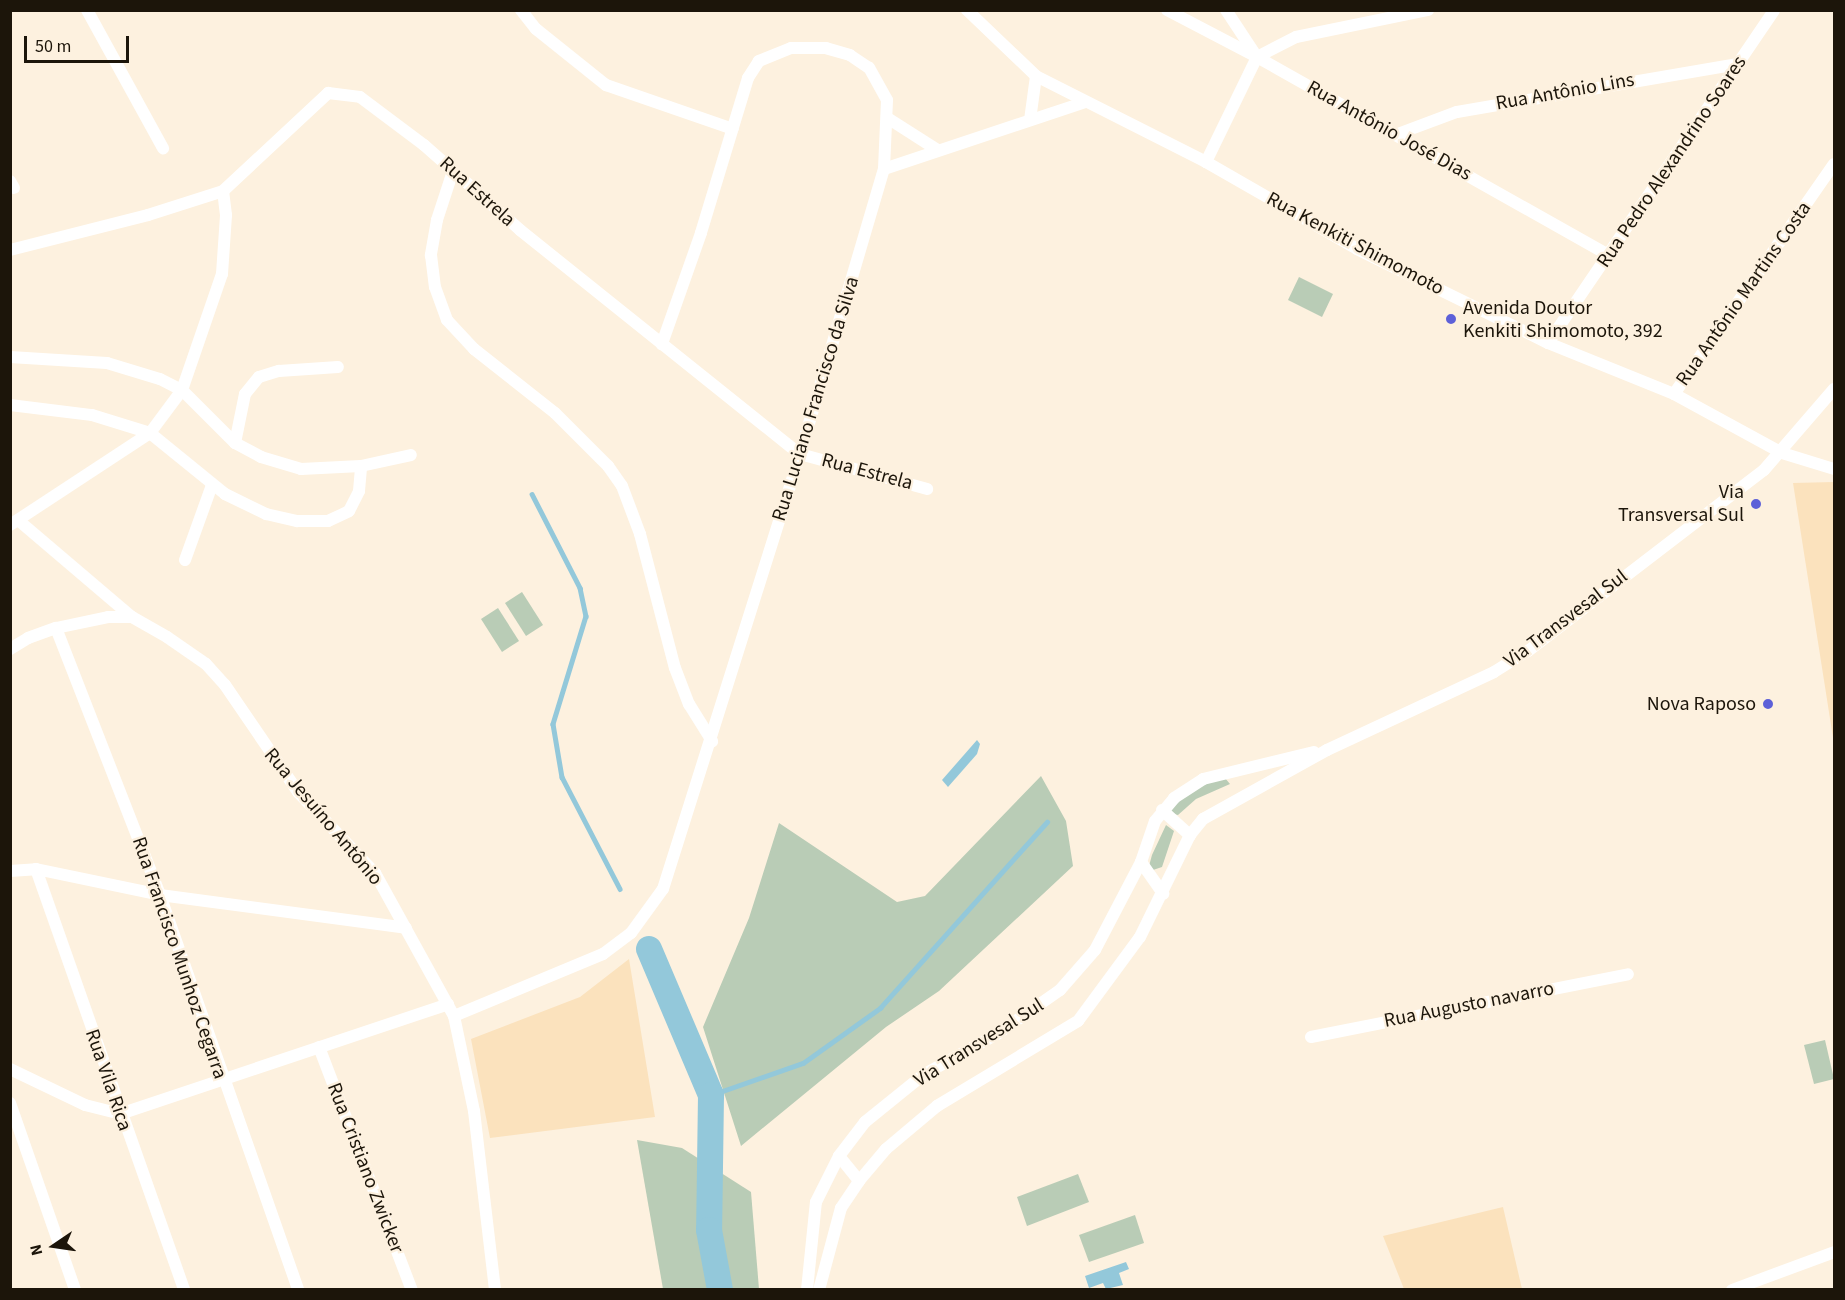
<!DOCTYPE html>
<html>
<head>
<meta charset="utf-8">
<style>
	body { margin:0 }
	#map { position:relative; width:1845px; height:1300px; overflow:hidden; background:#fdf1df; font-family:"Source Sans 3",sans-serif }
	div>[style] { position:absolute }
	.built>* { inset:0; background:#fbe2bd }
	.green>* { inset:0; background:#b9ccb6 }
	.water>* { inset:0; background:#93c8da }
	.stream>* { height:4.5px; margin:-2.25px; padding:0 2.25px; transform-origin:2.25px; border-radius:2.25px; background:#93c8da }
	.river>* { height:26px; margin:-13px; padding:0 13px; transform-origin:13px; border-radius:13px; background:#93c8da }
	.minor>* { height:12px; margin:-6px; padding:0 6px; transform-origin:6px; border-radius:6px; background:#fff }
	.dots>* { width:16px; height:16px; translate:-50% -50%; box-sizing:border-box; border:3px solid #fdf1df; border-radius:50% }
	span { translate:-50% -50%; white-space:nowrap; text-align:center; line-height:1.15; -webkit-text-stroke:4.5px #fdf1df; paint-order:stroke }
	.street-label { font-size:20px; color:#1c150a }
	.poi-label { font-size:20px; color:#1c150a }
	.left { translate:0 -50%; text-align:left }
	.right { translate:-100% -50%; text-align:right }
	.frame { position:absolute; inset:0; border:12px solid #1c150a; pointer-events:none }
	.north { position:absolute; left:24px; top:1216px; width:60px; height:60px; -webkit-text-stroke:4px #fdf1df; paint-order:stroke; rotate:257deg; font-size:16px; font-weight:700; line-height:24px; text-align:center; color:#1c150a }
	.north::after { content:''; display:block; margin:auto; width:21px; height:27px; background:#1c150a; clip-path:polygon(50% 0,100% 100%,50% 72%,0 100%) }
	.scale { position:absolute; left:24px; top:36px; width:105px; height:27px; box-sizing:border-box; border:3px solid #1c150a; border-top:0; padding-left:8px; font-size:18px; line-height:21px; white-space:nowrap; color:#1c150a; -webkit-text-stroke:4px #fdf1df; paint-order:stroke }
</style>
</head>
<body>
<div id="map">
	<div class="built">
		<div style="clip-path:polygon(1834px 482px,1834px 744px,1793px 483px)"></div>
		<div style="clip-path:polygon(629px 959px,655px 1117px,490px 1138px,471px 1039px,580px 997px)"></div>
		<div style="clip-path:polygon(1503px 1207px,1522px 1289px,1404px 1289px,1383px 1236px)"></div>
	</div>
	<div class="green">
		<div style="clip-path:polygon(1299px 277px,1333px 294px,1322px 317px,1288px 300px)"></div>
		<div style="clip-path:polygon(522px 592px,543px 625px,526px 636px,505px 603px)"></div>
		<div style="clip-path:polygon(498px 608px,519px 641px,502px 652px,481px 619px)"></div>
		<div style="clip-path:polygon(1041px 776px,1066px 821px,1073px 866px,939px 991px,886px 1027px,741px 1146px,703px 1027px,749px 918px,779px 823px,897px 902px,925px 896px)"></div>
		<div style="clip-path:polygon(1225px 778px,1230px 784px,1196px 799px,1178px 815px,1168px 813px,1186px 790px)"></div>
		<div style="clip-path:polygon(1166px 825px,1174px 831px,1162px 867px,1153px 870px,1149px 866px,1152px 855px)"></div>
		<div style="clip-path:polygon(1825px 1040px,1834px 1079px,1814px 1084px,1804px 1045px)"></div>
		<div style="clip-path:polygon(637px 1140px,682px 1148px,751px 1192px,759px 1289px,663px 1289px)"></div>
		<div style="clip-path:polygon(1078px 1174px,1089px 1202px,1027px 1226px,1017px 1197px)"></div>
		<div style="clip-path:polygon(1135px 1215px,1144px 1243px,1089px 1262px,1079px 1235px)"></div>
	</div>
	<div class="water">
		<div style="clip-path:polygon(977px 740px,980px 744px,977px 754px,948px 787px,942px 780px)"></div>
		<div style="clip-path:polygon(1126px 1262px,1129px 1269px,1119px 1273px,1123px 1285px,1106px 1289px,1103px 1283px,1089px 1288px,1085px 1276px)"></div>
	</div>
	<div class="stream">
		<div style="left:532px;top:494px;width:106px;rotate:62.9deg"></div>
		<div style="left:580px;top:588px;width:29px;rotate:78deg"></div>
		<div style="left:586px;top:616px;width:113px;rotate:107deg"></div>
		<div style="left:553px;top:724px;width:54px;rotate:80.4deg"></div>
		<div style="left:562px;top:777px;width:126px;rotate:62.6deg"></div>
		<div style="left:711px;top:1095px;width:97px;rotate:-19.2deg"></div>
		<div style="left:803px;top:1063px;width:95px;rotate:-35.5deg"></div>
		<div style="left:880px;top:1008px;width:250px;rotate:-48.1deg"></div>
	</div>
	<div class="river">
		<div style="left:649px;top:949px;width:159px;rotate:67deg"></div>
		<div style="left:711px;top:1095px;width:135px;rotate:90.8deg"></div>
		<div style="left:709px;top:1230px;width:61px;rotate:79.6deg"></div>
	</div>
	<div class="minor">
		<div style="left:87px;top:10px;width:158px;rotate:61.2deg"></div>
		<div style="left:521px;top:10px;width:24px;rotate:52deg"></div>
		<div style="left:536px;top:29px;width:90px;rotate:38.7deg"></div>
		<div style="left:606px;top:85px;width:134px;rotate:19.1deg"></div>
		<div style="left:967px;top:10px;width:95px;rotate:43.7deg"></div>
		<div style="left:1036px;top:76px;width:191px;rotate:26.8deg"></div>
		<div style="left:1206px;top:162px;width:174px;rotate:29.9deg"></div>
		<div style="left:1357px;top:249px;width:213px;rotate:26.2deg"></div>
		<div style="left:1548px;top:343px;width:136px;rotate:22deg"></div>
		<div style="left:1674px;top:394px;width:123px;rotate:28.6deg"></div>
		<div style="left:1782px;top:453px;width:54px;rotate:17.1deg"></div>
		<div style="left:1167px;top:10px;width:102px;rotate:27.6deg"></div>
		<div style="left:1257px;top:57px;width:404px;rotate:29.4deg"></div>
		<div style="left:1226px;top:10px;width:53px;rotate:56.6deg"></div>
		<div style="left:1257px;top:57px;width:44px;rotate:-27.1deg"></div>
		<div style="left:1296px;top:37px;width:135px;rotate:-11.6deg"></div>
		<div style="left:889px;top:119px;width:56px;rotate:32.6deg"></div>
		<div style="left:1030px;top:120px;width:44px;rotate:-82.2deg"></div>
		<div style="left:1395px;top:135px;width:66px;rotate:-20.4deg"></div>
		<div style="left:1457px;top:112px;width:285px;rotate:-9.7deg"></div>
		<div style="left:1206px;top:162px;width:117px;rotate:-64.1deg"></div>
		<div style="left:884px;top:169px;width:212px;rotate:-18.4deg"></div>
		<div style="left:453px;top:171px;width:52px;rotate:108.1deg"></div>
		<div style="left:437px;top:220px;width:36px;rotate:100deg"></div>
		<div style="left:431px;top:255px;width:32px;rotate:83deg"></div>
		<div style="left:435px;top:287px;width:35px;rotate:70deg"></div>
		<div style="left:447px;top:320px;width:40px;rotate:47deg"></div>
		<div style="left:474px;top:349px;width:103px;rotate:38.3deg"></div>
		<div style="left:555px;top:413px;width:75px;rotate:45deg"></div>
		<div style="left:608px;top:466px;width:24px;rotate:55deg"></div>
		<div style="left:622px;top:486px;width:51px;rotate:69.4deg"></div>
		<div style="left:640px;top:534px;width:138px;rotate:75.4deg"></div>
		<div style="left:675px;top:668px;width:39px;rotate:69deg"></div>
		<div style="left:689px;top:704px;width:44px;rotate:58.1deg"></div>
		<div style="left:10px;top:181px;width:8px;rotate:60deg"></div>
		<div style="left:10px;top:250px;width:142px;rotate:-14.2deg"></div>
		<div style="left:148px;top:215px;width:79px;rotate:-17.7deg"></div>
		<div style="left:223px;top:191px;width:144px;rotate:-43deg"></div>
		<div style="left:328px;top:93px;width:32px;rotate:7deg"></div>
		<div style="left:360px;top:97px;width:80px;rotate:36.9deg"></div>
		<div style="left:424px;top:145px;width:128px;rotate:41.5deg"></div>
		<div style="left:520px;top:230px;width:359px;rotate:38.7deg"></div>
		<div style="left:800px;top:454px;width:132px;rotate:15.4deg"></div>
		<div style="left:1548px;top:343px;width:402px;rotate:-55.8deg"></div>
		<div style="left:10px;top:357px;width:97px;rotate:3.5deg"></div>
		<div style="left:107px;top:363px;width:55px;rotate:16.8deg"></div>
		<div style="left:160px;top:379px;width:25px;rotate:27deg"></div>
		<div style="left:182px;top:390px;width:75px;rotate:45deg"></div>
		<div style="left:235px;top:443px;width:30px;rotate:28deg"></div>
		<div style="left:261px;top:457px;width:42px;rotate:16.7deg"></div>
		<div style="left:301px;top:469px;width:60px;rotate:-2.9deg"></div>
		<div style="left:361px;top:466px;width:51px;rotate:-12.4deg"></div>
		<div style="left:1674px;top:394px;width:280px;rotate:-55.2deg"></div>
		<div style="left:10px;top:405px;width:83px;rotate:7deg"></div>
		<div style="left:92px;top:415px;width:61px;rotate:17.2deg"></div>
		<div style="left:150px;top:433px;width:97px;rotate:39.1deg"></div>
		<div style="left:225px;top:494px;width:46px;rotate:26deg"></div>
		<div style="left:266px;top:514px;width:32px;rotate:13deg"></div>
		<div style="left:297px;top:521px;width:31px"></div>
		<div style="left:328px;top:521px;width:23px;rotate:-25deg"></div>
		<div style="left:349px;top:511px;width:22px;rotate:-63deg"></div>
		<div style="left:359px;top:491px;width:25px;rotate:-85deg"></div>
		<div style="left:235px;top:443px;width:50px;rotate:-78.5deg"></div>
		<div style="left:245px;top:394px;width:22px;rotate:-51deg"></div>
		<div style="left:259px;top:377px;width:21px;rotate:-17deg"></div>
		<div style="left:279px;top:371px;width:59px;rotate:-3.9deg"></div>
		<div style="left:18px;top:520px;width:150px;rotate:40.4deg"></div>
		<div style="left:10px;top:525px;width:168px;rotate:-33.3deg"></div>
		<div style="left:150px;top:433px;width:54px;rotate:-53.3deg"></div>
		<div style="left:182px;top:390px;width:123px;rotate:-71deg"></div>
		<div style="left:222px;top:274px;width:59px;rotate:-86.1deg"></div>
		<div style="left:226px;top:215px;width:24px;rotate:-97deg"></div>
		<div style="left:185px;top:560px;width:80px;rotate:-70.2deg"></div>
		<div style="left:56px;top:628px;width:287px;rotate:68.7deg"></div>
		<div style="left:160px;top:895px;width:418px;rotate:70.7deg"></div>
		<div style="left:10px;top:649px;width:21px;rotate:-31deg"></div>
		<div style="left:28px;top:638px;width:30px;rotate:-20deg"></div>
		<div style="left:56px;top:628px;width:53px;rotate:-11.9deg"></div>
		<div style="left:108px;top:617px;width:24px"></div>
		<div style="left:132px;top:617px;width:40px;rotate:29.7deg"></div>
		<div style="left:167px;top:637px;width:47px;rotate:34.7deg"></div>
		<div style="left:206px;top:664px;width:28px;rotate:48deg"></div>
		<div style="left:225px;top:685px;width:130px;rotate:55.7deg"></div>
		<div style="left:298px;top:792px;width:112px;rotate:46.5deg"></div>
		<div style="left:375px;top:873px;width:163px;rotate:61.1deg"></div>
		<div style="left:454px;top:1016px;width:97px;rotate:78.1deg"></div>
		<div style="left:474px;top:1111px;width:180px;rotate:83.3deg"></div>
		<div style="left:1162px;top:810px;width:38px;rotate:42deg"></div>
		<div style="left:1141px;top:862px;width:39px;rotate:55deg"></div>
		<div style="left:36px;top:869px;width:446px;rotate:70.6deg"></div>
		<div style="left:10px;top:871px;width:26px;rotate:-4deg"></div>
		<div style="left:36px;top:869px;width:127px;rotate:11.8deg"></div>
		<div style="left:160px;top:895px;width:248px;rotate:7.6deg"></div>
		<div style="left:454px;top:1016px;width:161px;rotate:-22.6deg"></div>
		<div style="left:603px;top:954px;width:35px;rotate:-37deg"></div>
		<div style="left:631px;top:933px;width:54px;rotate:-54deg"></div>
		<div style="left:663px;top:889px;width:456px;rotate:-72.5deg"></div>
		<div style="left:800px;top:454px;width:297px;rotate:-73.6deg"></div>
		<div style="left:884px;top:169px;width:69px;rotate:-87.5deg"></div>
		<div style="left:887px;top:100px;width:37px;rotate:-119deg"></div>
		<div style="left:869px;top:68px;width:23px;rotate:-146deg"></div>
		<div style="left:850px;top:55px;width:25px;rotate:-164deg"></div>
		<div style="left:826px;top:48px;width:35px;rotate:180deg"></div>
		<div style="left:791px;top:48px;width:35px;rotate:158deg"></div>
		<div style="left:759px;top:61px;width:20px;rotate:123deg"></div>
		<div style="left:748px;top:78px;width:162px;rotate:106.9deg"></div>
		<div style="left:701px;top:233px;width:118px;rotate:109.4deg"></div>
		<div style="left:1311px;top:1037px;width:323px;rotate:-11.2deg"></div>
		<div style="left:319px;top:1047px;width:260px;rotate:69.1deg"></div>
		<div style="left:10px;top:1069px;width:83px;rotate:25.6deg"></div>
		<div style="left:85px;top:1105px;width:36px;rotate:14deg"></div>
		<div style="left:120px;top:1114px;width:346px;rotate:-18.5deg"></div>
		<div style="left:10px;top:1103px;width:198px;rotate:70.8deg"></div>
		<div style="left:839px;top:1156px;width:32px;rotate:51deg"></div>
		<div style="left:807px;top:1290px;width:88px;rotate:-84.2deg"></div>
		<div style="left:816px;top:1202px;width:51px;rotate:-63.4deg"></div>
		<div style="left:839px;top:1156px;width:43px;rotate:-52.6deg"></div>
		<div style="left:865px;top:1122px;width:75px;rotate:-39deg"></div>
		<div style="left:923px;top:1075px;width:85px;rotate:-29deg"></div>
		<div style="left:997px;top:1034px;width:77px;rotate:-34.9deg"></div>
		<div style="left:1060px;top:990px;width:53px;rotate:-48.8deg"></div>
		<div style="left:1095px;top:950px;width:99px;rotate:-62.4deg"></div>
		<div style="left:1141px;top:862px;width:43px;rotate:-71.1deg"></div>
		<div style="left:1155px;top:821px;width:30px;rotate:-50deg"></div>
		<div style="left:1174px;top:798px;width:35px;rotate:-33deg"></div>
		<div style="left:1203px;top:779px;width:114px;rotate:-13.7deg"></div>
		<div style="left:819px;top:1290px;width:85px;rotate:-75deg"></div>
		<div style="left:841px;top:1208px;width:32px;rotate:-56deg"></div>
		<div style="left:859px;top:1181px;width:42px;rotate:-49.8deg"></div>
		<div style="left:886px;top:1149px;width:67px;rotate:-40.1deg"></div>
		<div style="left:937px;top:1106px;width:165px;rotate:-31.1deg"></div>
		<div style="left:1078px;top:1021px;width:104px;rotate:-53.6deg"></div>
		<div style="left:1140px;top:937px;width:114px;rotate:-63.9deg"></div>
		<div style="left:1190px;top:835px;width:21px;rotate:-51deg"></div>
		<div style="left:1203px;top:819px;width:142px;rotate:-29.1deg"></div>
		<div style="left:1327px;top:750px;width:184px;rotate:-25deg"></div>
		<div style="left:1494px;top:672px;width:40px;rotate:-32deg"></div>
		<div style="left:1528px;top:651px;width:297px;rotate:-37.5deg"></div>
		<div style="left:1764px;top:470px;width:107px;rotate:-49.2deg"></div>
		<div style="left:1732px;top:1290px;width:109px;rotate:-20.4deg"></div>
	</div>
	<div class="dots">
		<div style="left:1451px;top:319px;background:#5d60d8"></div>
		<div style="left:1756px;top:504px;background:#5d60d8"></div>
		<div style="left:1768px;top:704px;background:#5d60d8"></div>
	</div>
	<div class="street-label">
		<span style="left:1565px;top:92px;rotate:-10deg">Rua Antônio Lins</span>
		<span style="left:1389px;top:131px;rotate:29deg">Rua Antônio José Dias</span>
		<span style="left:1672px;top:162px;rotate:-56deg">Rua Pedro Alexandrino Soares</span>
		<span style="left:477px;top:192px;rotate:42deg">Rua Estrela</span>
		<span style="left:1355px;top:244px;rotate:28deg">Rua Kenkiti Shimomoto</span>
		<span style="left:1744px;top:294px;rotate:-55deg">Rua Antônio Martins Costa</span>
		<span style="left:816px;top:399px;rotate:-73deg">Rua Luciano Francisco da Silva</span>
		<span style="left:867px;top:472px;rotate:15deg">Rua Estrela</span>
		<span style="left:1566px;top:619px;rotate:-37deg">Via Transvesal Sul</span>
		<span style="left:323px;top:817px;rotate:50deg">Rua Jesuíno Antônio</span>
		<span style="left:179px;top:958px;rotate:71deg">Rua Francisco Munhoz Cegarra</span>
		<span style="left:1469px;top:1005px;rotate:-11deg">Rua Augusto navarro</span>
		<span style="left:979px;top:1043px;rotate:-32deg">Via Transvesal Sul</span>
		<span style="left:108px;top:1080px;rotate:71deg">Rua Vila Rica</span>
		<span style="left:365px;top:1168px;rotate:69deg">Rua Cristiano Zwicker</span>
	</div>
	<div class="poi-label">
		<span class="left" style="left:1463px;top:320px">Avenida Doutor<br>Kenkiti Shimomoto, 392</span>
		<span class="right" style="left:1744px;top:504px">Via<br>Transversal Sul</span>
		<span class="right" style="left:1756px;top:704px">Nova Raposo</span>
	</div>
	<div class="frame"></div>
	<div class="north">N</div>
	<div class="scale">50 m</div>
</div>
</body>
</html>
